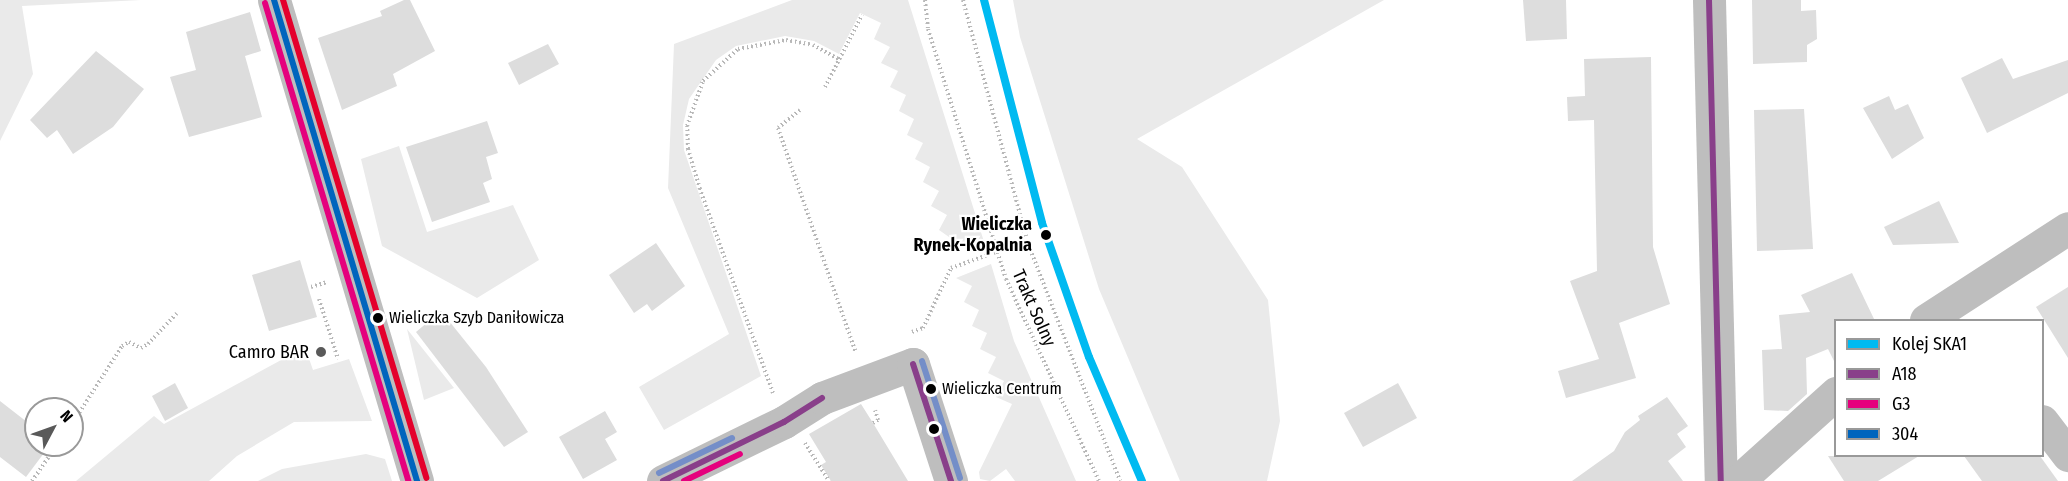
<!DOCTYPE html>
<html>
<head>
<meta charset="utf-8">
<style>
	body { margin:0 }
	#map { position:relative; width:2068px; height:481px; overflow:hidden; background:#fff; font-family:"Fira Sans Condensed",sans-serif }
	div>[style] { position:absolute }
	.green>* { inset:0; background:#eaeaea }
	.building>* { inset:0; background:#ddd }
	.path>* { height:4px; margin-top:-2px; transform-origin:0; background:repeating-linear-gradient(90deg,#b8b8b8 0 1.5px,transparent 0 4.5px) }
	.minor>* { height:33px; margin:-16.5px; padding:0 16.5px; transform-origin:16.5px; border-radius:16.5px; background:#bebebe }
	.bus-1>* { height:6px; margin:-3px; padding:0 3px; transform-origin:3px; border-radius:3px; background:#893f8a }
	.bus-2>* { height:6px; margin:-3px; padding:0 3px; transform-origin:3px; border-radius:3px; background:#e5007d }
	.bus-3>* { height:6px; margin:-3px; padding:0 3px; transform-origin:3px; border-radius:3px; background:#0065bd }
	.bus-4>* { height:6px; margin:-3px; padding:0 3px; transform-origin:3px; border-radius:3px; background:#e4002b }
	.bus-5>* { height:6px; margin:-3px; padding:0 3px; transform-origin:3px; border-radius:3px; background:#748ec8 }
	.rail-1>* { height:8px; margin:-4px; padding:0 4px; transform-origin:4px; border-radius:4px; background:#00baf1 }
	.dots>* { width:16px; height:16px; translate:-50% -50%; box-sizing:border-box; border:3px solid #fff; border-radius:50% }
	span { translate:-50% -50%; white-space:nowrap; text-align:center; line-height:1.15; -webkit-text-stroke:4.5px #fff; paint-order:stroke }
	.bus-label { font-size:16px; color:#000 }
	.left { translate:0 -50%; text-align:left }
	.stop-label { font-size:18px; color:#000; font-weight:700 }
	.right { translate:-100% -50%; text-align:right }
	.street-label { font-size:18px; color:#000 }
	.poi-label { font-size:18px; color:#000 }
	.legend { position:absolute; left:1834px; top:319px; width:210px; height:138px; box-sizing:border-box; background:#fff; border:2px solid #999; margin:0; padding:8px 10px; list-style:none; font-size:18px; color:#000 }
	.legend li { display:flex; align-items:center; gap:12px; height:30px }
	.legend b { width:30px; border:2px solid #999 }
	.north { position:absolute; left:24px; top:397px; width:60px; height:60px; box-sizing:border-box; background:#fff; border:2px solid #999; border-radius:50%; rotate:49deg; font-size:16px; font-weight:700; line-height:24px; text-align:center; color:#000 }
	.north::after { content:''; display:block; margin:auto; width:21px; height:27px; background:#595959; clip-path:polygon(50% 0,100% 100%,50% 72%,0 100%) }
</style>
</head>
<body>
<div id="map">
	<div class="green">
		<div style="clip-path:polygon(0 0,141px 0,22px 6px,33px 74px,0 141px)"></div>
		<div style="clip-path:polygon(792px 0,908px 0,985px 245px,969px 251px,939px 230px,947px 215px,931px 206px,939px 191px,923px 182px,930px 167px,915px 159px,923px 143px,907px 135px,914px 119px,899px 111px,906px 95px,890px 87px,898px 71px,881px 63px,890px 47px,874px 39px,881px 23px,860px 13px,839px 54px,814px 41px,785px 36px,736px 46px,716px 60px,689px 99px,683px 125px,684px 150px,761px 376px,664px 430px,639px 387px,729px 334px,668px 188px,674px 44px)"></div>
		<div style="clip-path:polygon(1013px 0,1384px 0,1137px 139px,1182px 167px,1268px 300px,1280px 421px,1267px 481px,1180px 481px,1099px 289px,1020px 37px)"></div>
		<div style="clip-path:polygon(399px 146px,427px 232px,513px 205px,539px 260px,477px 298px,382px 246px,361px 159px)"></div>
		<div style="clip-path:polygon(991px 264px,1014px 341px,1076px 481px,1015px 481px,1006px 469px,990px 481px,980px 479px,979px 472px,1012px 404px,996px 397px,1004px 381px,988px 373px,996px 357px,980px 349px,987px 333px,972px 326px,979px 310px,964px 302px,972px 286px,956px 278px)"></div>
		<div style="clip-path:polygon(407px 329px,454px 388px,424px 400px)"></div>
		<div style="clip-path:polygon(305px 347px,313px 370px,349px 359px,372px 421px,294px 422px,237px 456px,209px 481px,76px 481px,154px 416px,164px 424px)"></div>
		<div style="clip-path:polygon(366px 454px,385px 459px,392px 481px,258px 481px,282px 469px)"></div>
	</div>
	<div class="building">
		<div style="clip-path:polygon(404px 0,410px 0,435px 51px,393px 74px,397px 86px,342px 110px,318px 38px,382px 16px,380px 11px)"></div>
		<div style="clip-path:polygon(1523px 0,1566px 0,1567px 39px,1526px 41px)"></div>
		<div style="clip-path:polygon(1752px 0,1801px 0,1801px 11px,1816px 10px,1817px 39px,1807px 45px,1807px 62px,1753px 64px)"></div>
		<div style="clip-path:polygon(250px 12px,261px 51px,245px 56px,262px 117px,189px 137px,170px 77px,196px 70px,186px 32px)"></div>
		<div style="clip-path:polygon(548px 44px,559px 64px,519px 85px,508px 63px)"></div>
		<div style="clip-path:polygon(96px 51px,144px 89px,113px 127px,73px 154px,57px 130px,47px 138px,30px 120px)"></div>
		<div style="clip-path:polygon(1651px 57px,1653px 247px,1670px 304px,1619px 323px,1636px 378px,1566px 398px,1558px 371px,1599px 359px,1570px 281px,1597px 271px,1594px 120px,1568px 121px,1567px 97px,1585px 96px,1584px 59px)"></div>
		<div style="clip-path:polygon(2002px 58px,2013px 79px,2068px 60px,2068px 93px,1987px 133px,1961px 78px)"></div>
		<div style="clip-path:polygon(1889px 96px,1895px 110px,1908px 104px,1924px 138px,1892px 159px,1863px 108px)"></div>
		<div style="clip-path:polygon(1804px 109px,1813px 249px,1757px 251px,1754px 110px)"></div>
		<div style="clip-path:polygon(487px 121px,498px 153px,486px 157px,492px 179px,483px 183px,490px 202px,432px 222px,406px 147px)"></div>
		<div style="clip-path:polygon(1939px 201px,1959px 243px,1893px 245px,1884px 227px)"></div>
		<div style="clip-path:polygon(656px 243px,685px 286px,652px 311px,647px 304px,634px 313px,609px 275px)"></div>
		<div style="clip-path:polygon(300px 260px,317px 317px,269px 331px,252px 275px)"></div>
		<div style="clip-path:polygon(1852px 273px,1875px 321px,1836px 321px,1836px 365px,1828px 349px,1806px 358px,1807px 394px,1788px 411px,1764px 410px,1762px 350px,1782px 349px,1779px 315px,1810px 312px,1801px 295px)"></div>
		<div style="clip-path:polygon(2068px 287px,2068px 358px,2036px 307px)"></div>
		<div style="clip-path:polygon(441px 311px,486px 367px,528px 432px,504px 447px,416px 332px)"></div>
		<div style="clip-path:polygon(175px 383px,188px 408px,165px 421px,152px 396px)"></div>
		<div style="clip-path:polygon(1398px 383px,1417px 418px,1363px 447px,1344px 413px)"></div>
		<div style="clip-path:polygon(1667px 397px,1688px 426px,1677px 434px,1686px 447px,1668px 461px,1683px 481px,1572px 481px,1614px 451px,1625px 432px,1640px 420px,1638px 416px)"></div>
		<div style="clip-path:polygon(0 401px,36px 429px,36px 445px,50px 445px,26px 477px,0 457px)"></div>
		<div style="clip-path:polygon(861px 404px,873px 423px,908px 481px,831px 481px,821px 465px,826px 462px,809px 434px)"></div>
		<div style="clip-path:polygon(605px 411px,617px 432px,605px 439px,617px 460px,583px 479px,559px 437px)"></div>
		<div style="clip-path:polygon(1828px 456px,1919px 456px,1878px 481px,1844px 481px)"></div>
		<div style="clip-path:polygon(1964px 456px,2040px 456px,2058px 481px,1982px 481px)"></div>
	</div>
	<div class="path">
		<div style="left:925px;top:0;width:29px;rotate:84deg"></div>
		<div style="left:928px;top:29px;width:262px;rotate:72.7deg"></div>
		<div style="left:1006px;top:279px;width:222px;rotate:65.3deg"></div>
		<div style="left:963px;top:0;width:249px;rotate:75.1deg"></div>
		<div style="left:1027px;top:241px;width:257px;rotate:68.8deg"></div>
		<div style="left:825px;top:87px;width:81px;rotate:-62.8deg"></div>
		<div style="left:800px;top:110px;width:28px;rotate:141deg"></div>
		<div style="left:778px;top:128px;width:238px;rotate:70.9deg"></div>
		<div style="left:311px;top:287px;width:17px;rotate:-17deg"></div>
		<div style="left:319px;top:299px;width:63px;rotate:72.4deg"></div>
		<div style="left:912px;top:332px;width:12px;rotate:-20deg"></div>
		<div style="left:923px;top:328px;width:66px;rotate:-65deg"></div>
		<div style="left:951px;top:268px;width:81px;rotate:-19.6deg"></div>
		<div style="left:773px;top:393px;width:217px;rotate:-109.7deg"></div>
		<div style="left:700px;top:189px;width:42px;rotate:-106.7deg"></div>
		<div style="left:688px;top:149px;width:23px;rotate:-92deg"></div>
		<div style="left:687px;top:126px;width:48px;rotate:-70.4deg"></div>
		<div style="left:703px;top:81px;width:47px;rotate:-42.4deg"></div>
		<div style="left:738px;top:49px;width:49px;rotate:-10.6deg"></div>
		<div style="left:786px;top:40px;width:27px;rotate:10deg"></div>
		<div style="left:813px;top:45px;width:31px;rotate:29deg"></div>
		<div style="left:873px;top:423px;width:6px;rotate:-31deg"></div>
		<div style="left:878px;top:420px;width:10px;rotate:-107deg"></div>
		<div style="left:72px;top:424px;width:93px;rotate:-57.3deg"></div>
		<div style="left:122px;top:346px;width:8px;rotate:-30deg"></div>
		<div style="left:129px;top:342px;width:13px;rotate:27deg"></div>
		<div style="left:141px;top:348px;width:8px;rotate:-30deg"></div>
		<div style="left:148px;top:344px;width:42px;rotate:-46.9deg"></div>
		<div style="left:805px;top:443px;width:45px;rotate:57.7deg"></div>
		<div style="left:32px;top:481px;width:44px;rotate:-55.2deg"></div>
	</div>
	<div class="minor">
		<div style="left:274px;top:0;width:502px;rotate:73.44deg"></div>
		<div style="left:1709px;top:0;width:481px;rotate:88.6deg"></div>
		<div style="left:1926px;top:320px;width:169px;rotate:-32.9deg"></div>
		<div style="left:2042px;top:421px;width:43px;rotate:52.6deg"></div>
		<div style="left:663px;top:481px;width:135px;rotate:-26deg"></div>
		<div style="left:784px;top:422px;width:45px;rotate:-32.3deg"></div>
		<div style="left:822px;top:398px;width:97px;rotate:-20.5deg"></div>
		<div style="left:913px;top:364px;width:123px;rotate:72deg"></div>
		<div style="left:1738px;top:481px;width:132px;rotate:-41.9deg"></div>
	</div>
	<div class="bus-1">
		<div style="left:1709px;top:0;width:481px;rotate:88.6deg"></div>
		<div style="left:913px;top:364px;width:123px;rotate:72deg"></div>
		<div style="left:663px;top:481px;width:135px;rotate:-26deg"></div>
		<div style="left:784px;top:422px;width:45px;rotate:-32.3deg"></div>
	</div>
	<div class="bus-2">
		<div style="left:265px;top:3px;width:499px;rotate:73.3deg"></div>
		<div style="left:684px;top:481px;width:62px;rotate:-25.7deg"></div>
	</div>
	<div class="bus-3">
		<div style="left:274px;top:0;width:502px;rotate:73.44deg"></div>
	</div>
	<div class="bus-4">
		<div style="left:283px;top:0;width:499px;rotate:73.3deg"></div>
	</div>
	<div class="bus-5">
		<div style="left:922px;top:361px;width:123px;rotate:72deg"></div>
		<div style="left:659px;top:473px;width:81px;rotate:-25.6deg"></div>
	</div>
	<div class="rail-1">
		<div style="left:984px;top:0;width:230px;rotate:75.4deg"></div>
		<div style="left:1042px;top:223px;width:142px;rotate:70.7deg"></div>
		<div style="left:1089px;top:357px;width:135px;rotate:66.9deg"></div>
	</div>
	<div class="dots">
		<div style="left:1046px;top:235px;background:#000"></div>
		<div style="left:378px;top:318px;background:#000"></div>
		<div style="left:321px;top:352px;background:#595959"></div>
		<div style="left:931px;top:389px;background:#000"></div>
		<div style="left:934px;top:429px;background:#000"></div>
	</div>
	<div class="bus-label">
		<span class="left" style="left:389px;top:318px">Wieliczka Szyb Daniłowicza</span>
		<span class="left" style="left:942px;top:389px">Wieliczka Centrum</span>
	</div>
	<div class="stop-label">
		<span class="right" style="left:1032px;top:235px">Wieliczka<br>Rynek-Kopalnia</span>
	</div>
	<div class="street-label">
		<span style="left:1034px;top:308px;rotate:66deg">Trakt Solny</span>
	</div>
	<div class="poi-label">
		<span class="right" style="left:309px;top:352px">Camro BAR</span>
	</div>
	<ul class="legend">
	<li><b style="height:8px;background:#00baf1"></b>Kolej SKA1</li>
	<li><b style="height:8px;background:#893f8a"></b>A18</li>
	<li><b style="height:8px;background:#e5007d"></b>G3</li>
	<li><b style="height:8px;background:#0065bd"></b>304</li>
	</ul>
	<div class="north">N</div>
</div>
</body>
</html>
